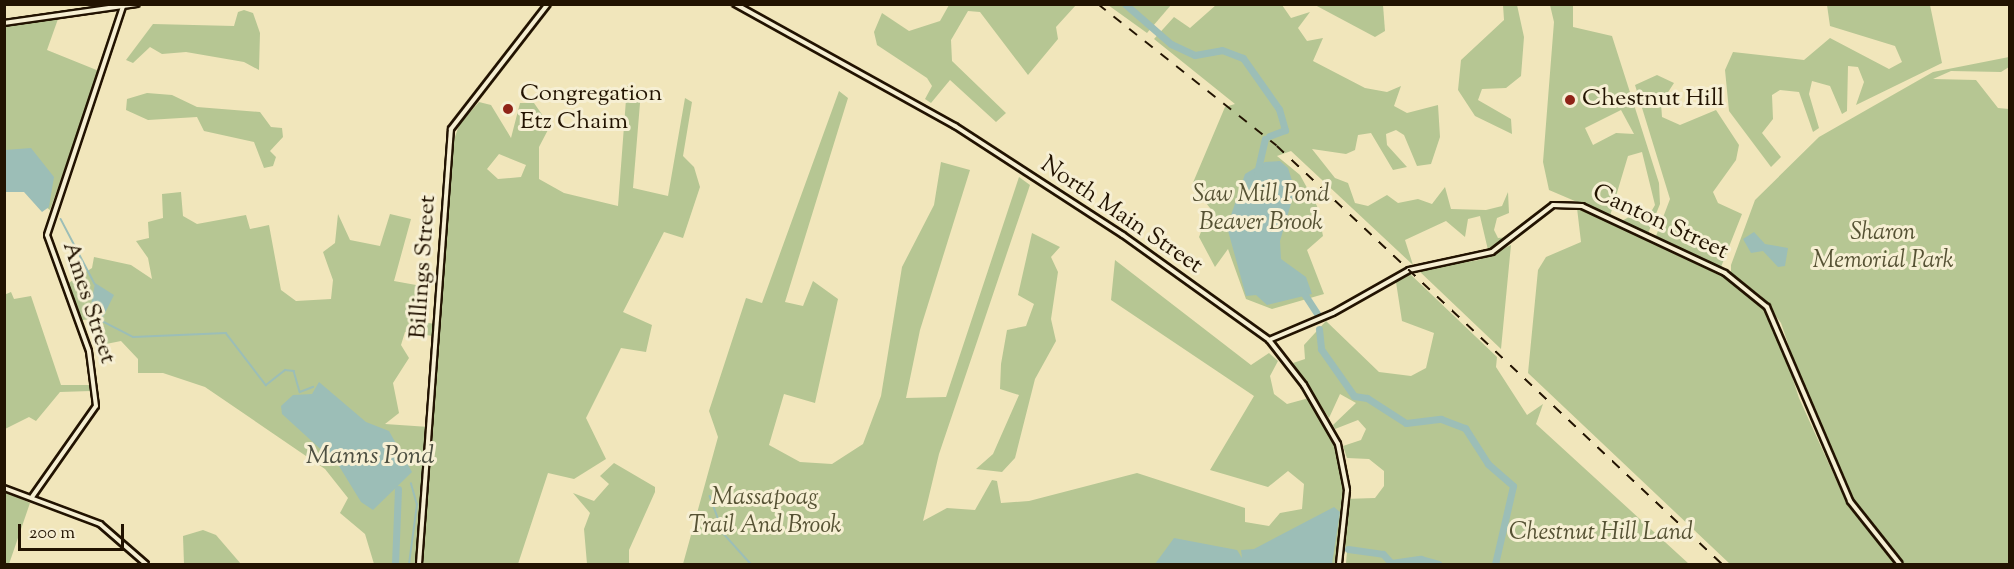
<!DOCTYPE html>
<html>
<head>
<meta charset="utf-8">
<style>
	body { margin:0 }
	#map { position:relative; width:2014px; height:569px; overflow:hidden; background:#f1e6bb; font-family:"Sorts Mill Goudy",serif }
	div>[style] { position:absolute }
	.green>* { inset:0; background:#b6c693 }
	.water>* { inset:0; background:#9cbeb7 }
	.stream>* { height:1.5px; margin:-0.75px; padding:0 0.75px; transform-origin:0.75px; border-radius:0.75px; background:#9cbeb7 }
	.river>* { height:7px; margin:-3.5px; padding:0 3.5px; transform-origin:3.5px; border-radius:3.5px; background:#9cbeb7 }
	.roads { filter:drop-shadow(2px 0 #221301) drop-shadow(-2px 0 #221301) drop-shadow(0 2px #221301) drop-shadow(0 -2px #221301) }
	.secondary>* { height:4px; margin:-2px; padding:0 2px; transform-origin:2px; border-radius:2px; background:#f6efd3 }
	.rail>* { height:1.5px; margin-top:-0.75px; transform-origin:0; background:repeating-linear-gradient(90deg,#221301 0 10px,transparent 0 20px) }
	.dots>* { width:16px; height:16px; translate:-50% -50%; box-sizing:border-box; border:3px solid #f6efd3; border-radius:50% }
	span { translate:-50% -50%; white-space:nowrap; text-align:center; line-height:1.15; -webkit-text-stroke:6px #f6efd3; paint-order:stroke }
	.poi-label { font-size:24px; color:#221301 }
	.left { translate:0 -50%; text-align:left }
	.park-label { font-size:24px; color:#565234; font-style:italic }
	.street-label { font-size:24px; color:#221301 }
	.water-label { font-size:26px; color:#4d4f41; font-style:italic }
	.frame { position:absolute; inset:0; border:6px solid #221301; pointer-events:none }
	.scale { position:absolute; left:18px; top:524px; width:106px; height:27px; box-sizing:border-box; border:3px solid #221301; border-top:0; padding-left:8px; font-size:18px; line-height:21px; white-space:nowrap; color:#221301; -webkit-text-stroke:4px #f6efd3; paint-order:stroke }
</style>
</head>
<body>
<div id="map">
	<div class="green">
		<div style="clip-path:polygon(949px 5px,949px 4px,1076px 5px,1056px 27px,1058px 39px,1028px 75px,980px 12px,968px 11px,951px 40px,952px 61px,1006px 113px,996px 122px,950px 80px,931px 103px,925px 99px,932px 86px,927px 78px,877px 45px,874px 32px,882px 13px,909px 31px,940px 21px)"></div>
		<div style="clip-path:polygon(1108px 5px,1171px 5px,1147px 33px)"></div>
		<div style="clip-path:polygon(1216px 5px,1282px 5px,1291px 18px,1310px 12px,1298px 28px,1307px 41px,1323px 38px,1313px 61px,1365px 88px,1387px 92px,1401px 86px,1394px 106px,1407px 113px,1438px 105px,1440px 137px,1431px 164px,1417px 166px,1404px 135px,1396px 130px,1386px 134px,1387px 145px,1407px 167px,1393px 170px,1371px 133px,1358px 135px,1355px 150px,1346px 154px,1312px 149px,1335px 178px,1348px 183px,1355px 203px,1368px 206px,1387px 195px,1398px 203px,1418px 199px,1432px 204px,1445px 187px,1451px 209px,1486px 210px,1502px 206px,1508px 192px,1509px 213px,1497px 218px,1494px 230px,1498px 238px,1510px 237px,1488px 250px,1480px 216px,1468px 219px,1465px 237px,1446px 221px,1405px 240px,1413px 265px,1291px 151px,1277px 156px,1300px 175px,1317px 206px,1323px 236px,1307px 250px,1324px 294px,1272px 309px,1246px 299px,1228px 249px,1215px 267px,1199px 237px,1210px 208px,1192px 185px,1225px 107px,1235px 104px,1154px 39px,1174px 17px,1190px 28px)"></div>
		<div style="clip-path:polygon(1315px 5px,1383px 5px,1385px 31px,1375px 37px)"></div>
		<div style="clip-path:polygon(1503px 5px,1517px 5px,1524px 37px,1521px 76px,1506px 88px,1482px 89px,1478px 100px,1511px 119px,1512px 134px,1475px 116px,1458px 90px,1461px 60px,1504px 20px)"></div>
		<div style="clip-path:polygon(evenodd,1550px 5px,1573px 5px,1573px 27px,1612px 36px,1659px 183px,1660px 204px,1647px 236px,1618px 223px,1629px 217px,1644px 224px,1655px 205px,1642px 152px,1628px 156px,1610px 216px,1549px 190px,1543px 162px,1554px 22px,1550px 5px,1621px 110px,1634px 134px,1616px 133px,1593px 145px,1585px 128px,1621px 110px)"></div>
		<div style="clip-path:polygon(1827px 5px,1930px 5px,1942px 63px,1856px 105px,1864px 82px,1858px 67px,1848px 66px,1847px 111px,1842px 114px,1830px 86px,1812px 81px,1809px 94px,1819px 128px,1813px 132px,1799px 92px,1780px 90px,1772px 95px,1773px 119px,1762px 133px,1781px 157px,1771px 167px,1729px 111px,1725px 70px,1733px 52px,1804px 60px,1830px 38px,1889px 69px,1902px 62px,1895px 46px,1830px 26px)"></div>
		<div style="clip-path:polygon(244px 10px,253px 13px,260px 33px,259px 70px,244px 62px,186px 52px,162px 54px,150px 47px,133px 63px,126px 60px,153px 24px,234px 26px,238px 12px)"></div>
		<div style="clip-path:polygon(58px 19px,47px 50px,99px 71px,50px 210px,21px 189px,5px 189px,4px 26px)"></div>
		<div style="clip-path:polygon(2009px 57px,2009px 67px,2001px 72px,1951px 71px,1933px 79px,1976px 80px,1998px 108px,2009px 109px,2009px 564px,1903px 564px,1852px 500px,1807px 400px,1781px 323px,1761px 296px,1731px 273px,1731px 265px,1755px 200px,1819px 137px,1933px 72px)"></div>
		<div style="clip-path:polygon(1657px 75px,1674px 83px,1661px 103px,1662px 117px,1680px 125px,1716px 110px,1739px 145px,1736px 160px,1713px 192px,1718px 203px,1742px 214px,1721px 267px,1656px 236px,1670px 199px,1635px 85px)"></div>
		<div style="clip-path:polygon(evenodd,627px 86px,641px 91px,633px 188px,668px 196px,685px 98px,692px 102px,683px 156px,694px 167px,700px 187px,683px 238px,664px 232px,623px 312px,652px 325px,646px 352px,621px 348px,586px 418px,606px 459px,574px 479px,548px 473px,518px 564px,423px 564px,453px 143px,459px 125px,479px 102px,491px 105px,511px 138px,520px 103px,534px 103px,550px 126px,539px 147px,539px 179px,564px 193px,618px 206px,627px 86px,499px 154px,526px 165px,521px 177px,498px 179px,487px 169px,499px 154px)"></div>
		<div style="clip-path:polygon(839px 91px,848px 98px,785px 302px,803px 306px,813px 281px,838px 299px,815px 403px,784px 394px,769px 445px,800px 462px,832px 464px,863px 444px,881px 396px,902px 267px,934px 205px,941px 162px,970px 170px,920px 330px,906px 398px,946px 397px,1019px 177px,1030px 185px,939px 454px,923px 521px,947px 508px,975px 510px,992px 480px,997px 481px,1001px 503px,1029px 501px,1137px 473px,1245px 508px,1245px 522px,1269px 526px,1280px 513px,1302px 509px,1304px 484px,1288px 471px,1268px 487px,1210px 470px,1254px 396px,1111px 300px,1115px 260px,1251px 365px,1269px 353px,1278px 361px,1270px 376px,1274px 394px,1287px 404px,1309px 398px,1341px 457px,1344px 499px,1375px 498px,1384px 486px,1384px 471px,1369px 459px,1347px 458px,1343px 446px,1361px 440px,1366px 429px,1358px 420px,1335px 429px,1333px 425px,1356px 403px,1340px 394px,1329px 418px,1293px 363px,1305px 359px,1304px 345px,1326px 321px,1379px 372px,1411px 376px,1426px 368px,1434px 333px,1402px 321px,1396px 282px,1409px 273px,1497px 357px,1496px 367px,1527px 415px,1543px 404px,1536px 424px,1689px 564px,1352px 564px,1346px 563px,1347px 551px,1338px 551px,1336px 564px,683px 564px,718px 437px,709px 411px,746px 298px,762px 303px)"></div>
		<div style="clip-path:polygon(147px 93px,172px 95px,197px 107px,260px 112px,271px 127px,282px 128px,283px 137px,270px 151px,276px 157px,273px 166px,264px 168px,254px 142px,204px 131px,197px 117px,148px 120px,126px 110px,127px 99px)"></div>
		<div style="clip-path:polygon(181px 192px,183px 216px,197px 224px,246px 215px,250px 229px,269px 225px,281px 290px,296px 301px,331px 299px,333px 280px,323px 252px,335px 243px,338px 214px,350px 240px,380px 246px,390px 214px,411px 219px,394px 281px,416px 285px,414px 320px,434px 324px,433px 336px,405px 332px,401px 345px,409px 358px,393px 383px,399px 413px,385px 424px,429px 427px,416px 564px,374px 564px,365px 534px,340px 513px,348px 498px,325px 469px,205px 387px,163px 373px,138px 373px,138px 359px,121px 341px,106px 344px,93px 319px,82px 320px,67px 284px,92px 268px,94px 257px,131px 265px,152px 279px,148px 258px,136px 241px,149px 238px,148px 222px,163px 218px,162px 194px)"></div>
		<div style="clip-path:polygon(1577px 208px,1730px 280px,1755px 299px,1774px 321px,1799px 398px,1848px 506px,1896px 564px,1730px 564px,1528px 373px,1538px 270px,1546px 257px,1581px 242px)"></div>
		<div style="clip-path:polygon(1032px 233px,1060px 247px,1051px 257px,1058px 272px,1051px 319px,1056px 341px,1035px 379px,1015px 458px,1002px 472px,976px 469px,993px 454px,1019px 395px,1000px 389px,1001px 364px,1007px 330px,1026px 326px,1034px 304px,1018px 295px)"></div>
		<div style="clip-path:polygon(1511px 245px,1501px 349px,1418px 270px,1479px 260px)"></div>
		<div style="clip-path:polygon(11px 292px,14px 299px,31px 296px,61px 385px,91px 385px,91px 391px,60px 392px,36px 421px,29px 417px,5px 429px,4px 295px)"></div>
		<div style="clip-path:polygon(614px 463px,655px 487px,655px 492px,629px 550px,629px 564px,587px 564px,584px 529px,590px 513px,573px 493px,594px 501px,609px 484px,600px 476px)"></div>
		<div style="clip-path:polygon(4px 491px,30px 503px,9px 564px,5px 564px)"></div>
		<div style="clip-path:polygon(203px 530px,216px 535px,241px 564px,184px 564px,183px 536px)"></div>
	</div>
	<div class="water">
		<div style="clip-path:polygon(31px 148px,54px 177px,49px 207px,42px 212px,24px 192px,5px 192px,5px 150px)"></div>
		<div style="clip-path:polygon(1280px 161px,1288px 168px,1295px 190px,1280px 241px,1281px 259px,1306px 277px,1312px 294px,1267px 305px,1256px 295px,1246px 296px,1227px 227px,1245px 174px,1265px 162px)"></div>
		<div style="clip-path:polygon(1754px 232px,1765px 244px,1788px 248px,1785px 266px,1778px 267px,1763px 251px,1751px 253px,1743px 239px)"></div>
		<div style="clip-path:polygon(95px 283px,114px 295px,100px 323px,90px 311px)"></div>
		<div style="clip-path:polygon(319px 382px,366px 422px,389px 431px,412px 472px,373px 510px,361px 502px,339px 466px,282px 414px,281px 406px,293px 395px,312px 394px)"></div>
		<div style="clip-path:polygon(1334px 507px,1340px 512px,1332px 564px,1155px 564px,1174px 538px,1237px 550px,1242px 558px,1241px 550px,1254px 549px)"></div>
	</div>
	<div class="stream">
		<div style="left:61px;top:219px;width:73px;rotate:62.4deg"></div>
		<div style="left:102px;top:321px;width:35px;rotate:27deg"></div>
		<div style="left:133px;top:337px;width:93px;rotate:-2.5deg"></div>
		<div style="left:226px;top:333px;width:66px;rotate:52.4deg"></div>
		<div style="left:266px;top:385px;width:24px;rotate:-38deg"></div>
		<div style="left:285px;top:370px;width:9px;rotate:6deg"></div>
		<div style="left:294px;top:371px;width:22px;rotate:74deg"></div>
		<div style="left:300px;top:392px;width:14px;rotate:-21deg"></div>
		<div style="left:710px;top:496px;width:40px;rotate:69.8deg"></div>
		<div style="left:724px;top:534px;width:40px;rotate:48deg"></div>
		<div style="left:409px;top:564px;width:60px;rotate:-82.3deg"></div>
		<div style="left:417px;top:505px;width:22px;rotate:-106deg"></div>
	</div>
	<div class="river">
		<div style="left:1125px;top:4px;width:61px;rotate:41deg"></div>
		<div style="left:1171px;top:44px;width:26px;rotate:25deg"></div>
		<div style="left:1195px;top:55px;width:27px;rotate:-10deg"></div>
		<div style="left:1222px;top:50px;width:22px;rotate:21deg"></div>
		<div style="left:1243px;top:58px;width:62px;rotate:54.8deg"></div>
		<div style="left:1279px;top:109px;width:22px;rotate:74deg"></div>
		<div style="left:1285px;top:130px;width:17px;rotate:159deg"></div>
		<div style="left:1257px;top:173px;width:35px;rotate:-77deg"></div>
		<div style="left:1303px;top:292px;width:27px;rotate:57deg"></div>
		<div style="left:1319px;top:329px;width:20px;rotate:84deg"></div>
		<div style="left:1321px;top:349px;width:57px;rotate:54.9deg"></div>
		<div style="left:1354px;top:396px;width:13px;rotate:9deg"></div>
		<div style="left:1367px;top:398px;width:46px;rotate:32.7deg"></div>
		<div style="left:1406px;top:423px;width:35px;rotate:-7deg"></div>
		<div style="left:1441px;top:419px;width:26px;rotate:21deg"></div>
		<div style="left:1465px;top:428px;width:43px;rotate:57.4deg"></div>
		<div style="left:1488px;top:464px;width:33px;rotate:41deg"></div>
		<div style="left:1513px;top:486px;width:80px;rotate:103deg"></div>
		<div style="left:1348px;top:549px;width:35px;rotate:8deg"></div>
		<div style="left:1383px;top:554px;width:12px;rotate:48deg"></div>
		<div style="left:1391px;top:563px;width:30px;rotate:-8deg"></div>
		<div style="left:1421px;top:559px;width:18px;rotate:16deg"></div>
		<div style="left:395px;top:564px;width:75px;rotate:-87.7deg"></div>
	</div>
	<div class="roads">
		<div class="secondary">
			<div style="left:735px;top:4px;width:252px;rotate:29deg"></div>
			<div style="left:955px;top:126px;width:200px;rotate:33deg"></div>
			<div style="left:1123px;top:235px;width:180px;rotate:35.7deg"></div>
			<div style="left:1269px;top:340px;width:57px;rotate:52.1deg"></div>
			<div style="left:1304px;top:385px;width:68px;rotate:60deg"></div>
			<div style="left:1338px;top:444px;width:47px;rotate:78.9deg"></div>
			<div style="left:1347px;top:490px;width:74px;rotate:96.2deg"></div>
			<div style="left:4px;top:23px;width:134px;rotate:-8.1deg"></div>
			<div style="left:1269px;top:340px;width:69px;rotate:-22.9deg"></div>
			<div style="left:1333px;top:313px;width:87px;rotate:-29.5deg"></div>
			<div style="left:1409px;top:270px;width:85px;rotate:-12.2deg"></div>
			<div style="left:1492px;top:252px;width:77px;rotate:-37.6deg"></div>
			<div style="left:1553px;top:205px;width:29px;rotate:2deg"></div>
			<div style="left:1582px;top:206px;width:158px;rotate:25.1deg"></div>
			<div style="left:1725px;top:273px;width:54px;rotate:39deg"></div>
			<div style="left:1767px;top:307px;width:211px;rotate:66.8deg"></div>
			<div style="left:1850px;top:501px;width:80px;rotate:51.6deg"></div>
			<div style="left:4px;top:488px;width:103px;rotate:20.6deg"></div>
			<div style="left:100px;top:524px;width:61px;rotate:41deg"></div>
			<div style="left:32px;top:497px;width:111px;rotate:-54.9deg"></div>
			<div style="left:96px;top:406px;width:55px;rotate:-97.3deg"></div>
			<div style="left:89px;top:351px;width:123px;rotate:-109.9deg"></div>
			<div style="left:47px;top:235px;width:243px;rotate:-71.6deg"></div>
			<div style="left:419px;top:564px;width:436px;rotate:-85.8deg"></div>
			<div style="left:451px;top:129px;width:158px;rotate:-52.2deg"></div>
		</div>
	</div>
	<div class="rail">
		<div style="left:1098px;top:4px;width:228px;rotate:38.4deg"></div>
		<div style="left:1277px;top:146px;width:611px;rotate:43.21deg"></div>
	</div>
	<div class="dots">
		<div style="left:1570px;top:100px;background:#8f2418"></div>
		<div style="left:508px;top:109px;background:#8f2418"></div>
	</div>
	<div class="poi-label">
		<span class="left" style="left:520px;top:109px">Congregation<br>Etz Chaim</span>
		<span class="left" style="left:1582px;top:100px">Chestnut Hill</span>
	</div>
	<div class="park-label">
		<span style="left:1261px;top:210px">Saw Mill Pond<br>Beaver Brook</span>
		<span style="left:1883px;top:248px">Sharon<br>Memorial Park</span>
		<span style="left:765px;top:513px">Massapoag<br>Trail And Brook</span>
		<span style="left:1601px;top:534px">Chestnut Hill Land</span>
	</div>
	<div class="street-label">
		<span style="left:1121px;top:216px;rotate:34deg">North Main Street</span>
		<span style="left:1660px;top:223px;rotate:25deg">Canton Street</span>
		<span style="left:424px;top:267px;rotate:-86deg">Billings Street</span>
		<span style="left:88px;top:303px;rotate:72deg">Ames Street</span>
	</div>
	<div class="water-label">
		<span style="left:370px;top:457px">Manns Pond</span>
	</div>
	<div class="frame"></div>
	<div class="scale">200 m</div>
</div>
</body>
</html>
